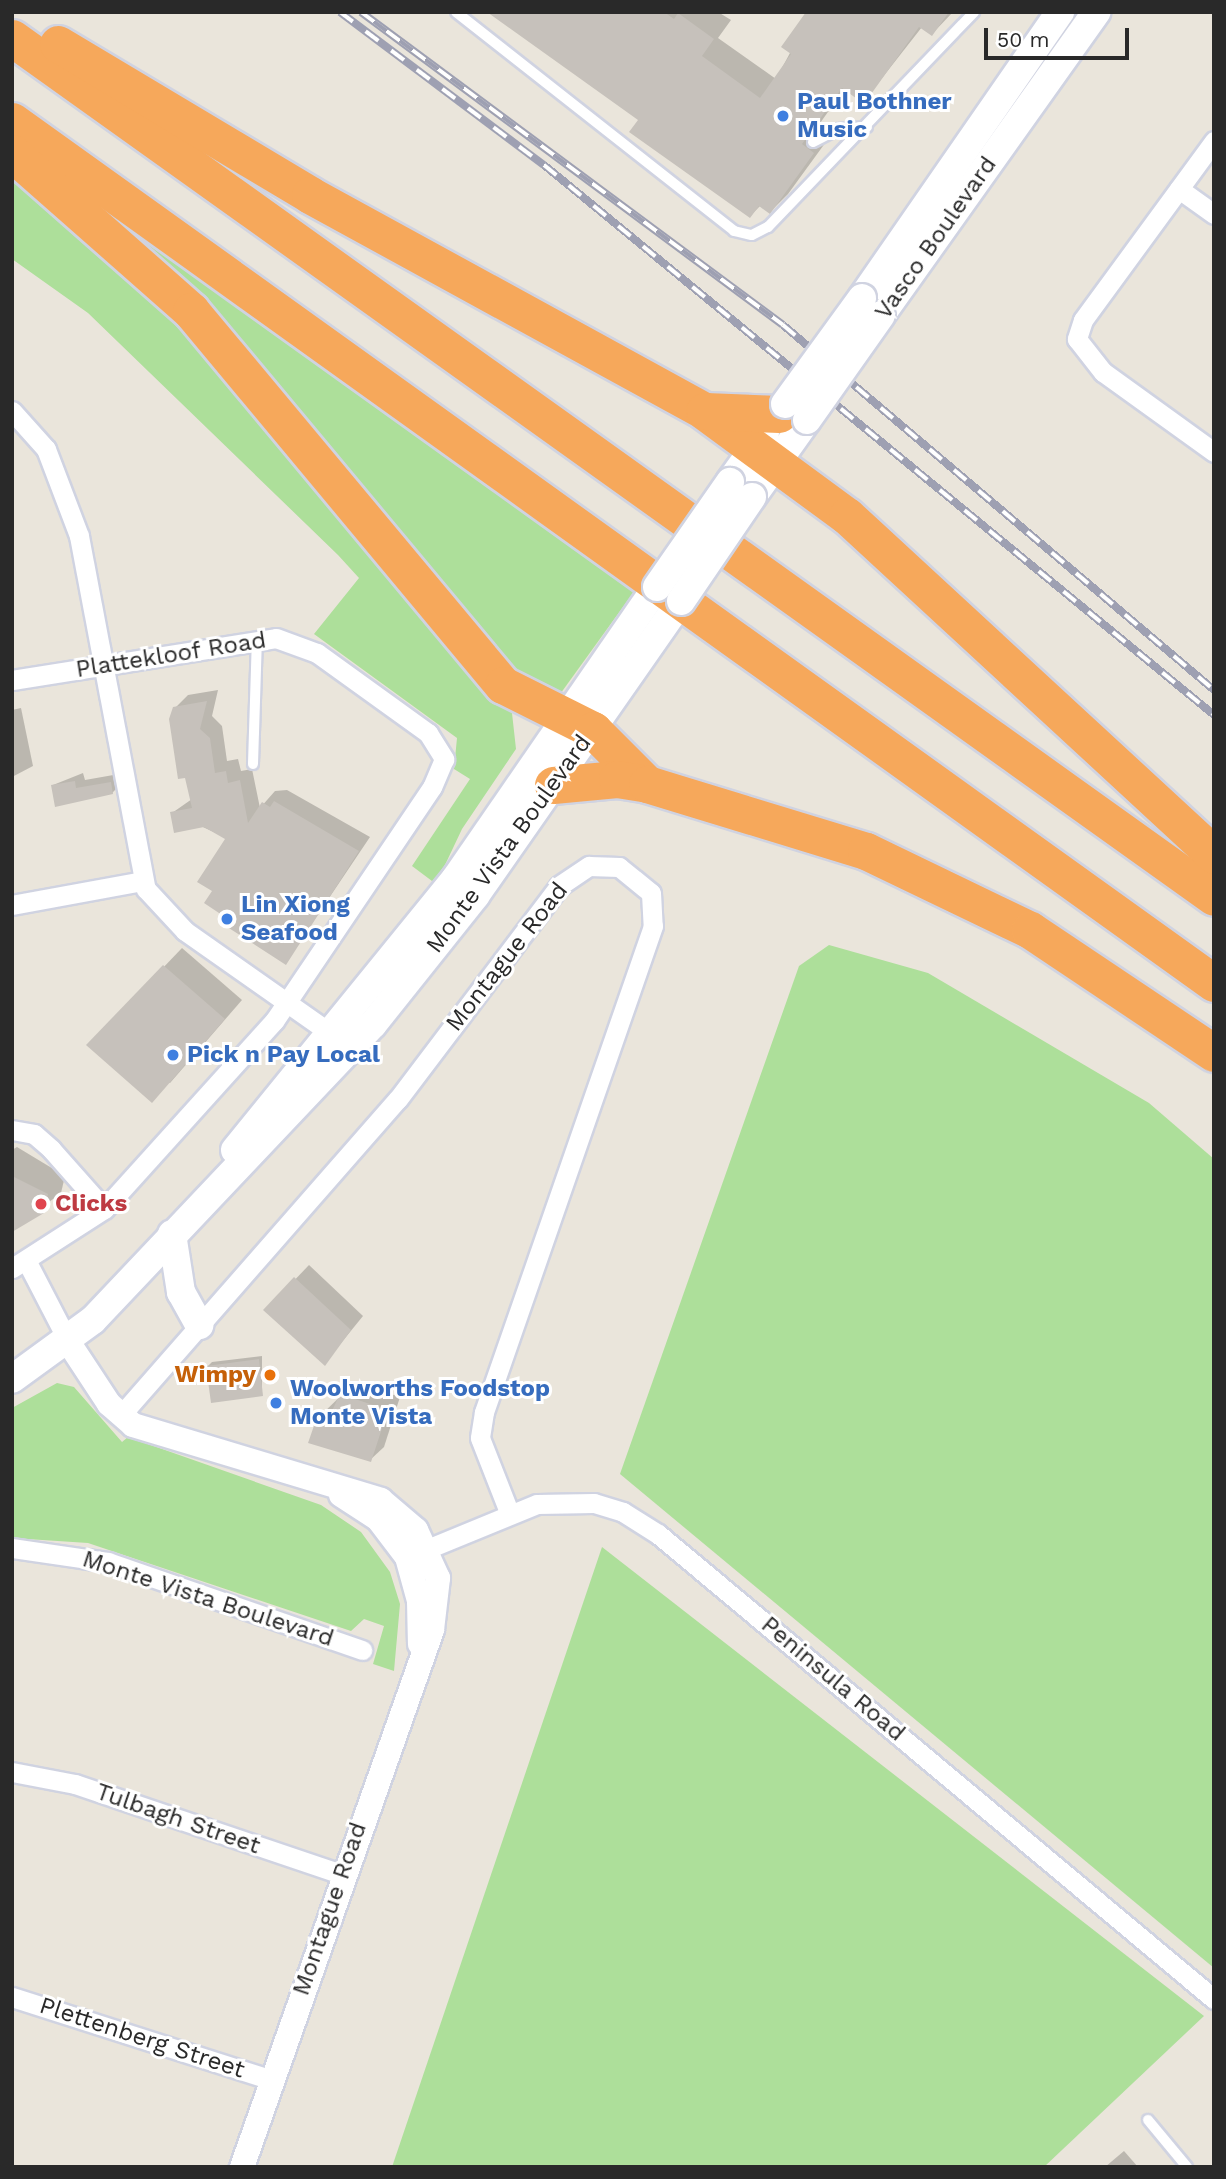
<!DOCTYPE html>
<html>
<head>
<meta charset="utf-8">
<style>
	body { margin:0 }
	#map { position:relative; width:1226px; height:2179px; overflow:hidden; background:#eae5db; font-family:"Work Sans",sans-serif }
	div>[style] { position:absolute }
	.green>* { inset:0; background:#addf9a }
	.shadow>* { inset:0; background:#0003 }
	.building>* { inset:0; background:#c6c1bb }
	.roads { filter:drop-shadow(2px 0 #d0d3e1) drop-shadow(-2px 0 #d0d3e1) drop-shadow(0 2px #d0d3e1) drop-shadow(0 -2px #d0d3e1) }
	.service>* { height:10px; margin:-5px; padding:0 5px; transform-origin:5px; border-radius:5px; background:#fff }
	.minor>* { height:19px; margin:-9.5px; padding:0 9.5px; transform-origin:9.5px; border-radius:9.5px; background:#fff }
	.tertiary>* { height:24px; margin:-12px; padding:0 12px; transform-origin:12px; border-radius:12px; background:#fff }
	.secondary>* { height:28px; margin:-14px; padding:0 14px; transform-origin:14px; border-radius:14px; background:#fff }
	.motorway>* { height:37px; margin:-18.5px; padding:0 18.5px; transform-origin:18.5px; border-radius:18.5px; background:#f6a85b }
	.rail>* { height:8px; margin-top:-4px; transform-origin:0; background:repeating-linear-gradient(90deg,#fff 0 16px,#9ea0b2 0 32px); box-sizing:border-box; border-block:2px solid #9ea0b2 }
	.bridges { filter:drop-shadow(2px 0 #d0d3e1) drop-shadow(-2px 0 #d0d3e1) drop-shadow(0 2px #d0d3e1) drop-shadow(0 -2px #d0d3e1) }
	.secondary-bridge>* { height:28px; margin:-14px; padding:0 14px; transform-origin:14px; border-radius:14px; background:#fff }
	.dots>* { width:19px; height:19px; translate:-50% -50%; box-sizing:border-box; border:4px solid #fff; border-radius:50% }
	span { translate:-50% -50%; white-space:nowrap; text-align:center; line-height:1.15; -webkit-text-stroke:6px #fff; paint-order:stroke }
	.shop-label { font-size:24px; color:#366cbe; font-weight:700 }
	.left { translate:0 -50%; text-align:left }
	.street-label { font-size:24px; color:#292929 }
	.health-label { font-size:24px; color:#be3a42; font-weight:700 }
	.food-label { font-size:24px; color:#c56008; font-weight:700 }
	.right { translate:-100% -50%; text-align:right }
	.frame { position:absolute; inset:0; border:14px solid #292929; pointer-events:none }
	.scale { position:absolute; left:984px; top:28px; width:145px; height:32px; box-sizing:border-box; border:4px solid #292929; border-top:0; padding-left:9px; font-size:21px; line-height:24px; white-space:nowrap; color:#292929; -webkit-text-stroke:5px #fff; paint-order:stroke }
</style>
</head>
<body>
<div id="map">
	<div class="green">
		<div style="clip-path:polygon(36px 160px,636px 589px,558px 697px,544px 702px)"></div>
		<div style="clip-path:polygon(12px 168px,158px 294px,512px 713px,516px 749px,462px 829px,436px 884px,412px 866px,470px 779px,454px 769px,457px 738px,314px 634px,359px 578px,338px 555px,88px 313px,12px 259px)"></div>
		<div style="clip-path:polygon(829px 945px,928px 973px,1149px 1103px,1214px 1159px,1214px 1968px,620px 1474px,799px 966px)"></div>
		<div style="clip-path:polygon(57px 1383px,74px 1387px,122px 1442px,128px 1437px,321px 1505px,361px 1532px,390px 1572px,400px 1604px,394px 1671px,373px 1664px,384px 1626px,364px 1619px,351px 1631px,88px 1543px,12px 1538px,12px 1408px)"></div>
		<div style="clip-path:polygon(602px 1547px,1204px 2016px,1044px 2167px,392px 2167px)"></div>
	</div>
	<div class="shadow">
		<div style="clip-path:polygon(490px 12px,718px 12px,731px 20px,718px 38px,776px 79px,812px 12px,953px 12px,932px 34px,922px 27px,864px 101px,845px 88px,818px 126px,831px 135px,788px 194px,770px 212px,761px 205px,750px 216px,640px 119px)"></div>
		<div style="clip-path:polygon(218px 690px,212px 716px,222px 726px,227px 761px,238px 759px,241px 771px,252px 769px,260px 808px,275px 791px,287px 790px,370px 837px,286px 962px,224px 914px,214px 891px,227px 838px,172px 813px,192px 799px,175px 708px,188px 695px)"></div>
		<div style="clip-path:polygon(21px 708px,33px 766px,12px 777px,12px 710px)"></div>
		<div style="clip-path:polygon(83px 773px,85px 780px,119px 774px,121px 784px,112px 793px,53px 785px)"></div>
		<div style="clip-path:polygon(182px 948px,242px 1000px,170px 1083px,89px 1045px)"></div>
		<div style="clip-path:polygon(17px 1147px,65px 1176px,61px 1193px,12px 1230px,12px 1150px)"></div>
		<div style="clip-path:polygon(309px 1265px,363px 1316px,324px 1364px,266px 1310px)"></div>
		<div style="clip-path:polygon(262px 1356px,262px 1394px,208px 1366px,212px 1362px)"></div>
		<div style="clip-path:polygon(355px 1382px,400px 1397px,384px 1447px,370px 1460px,318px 1418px)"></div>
		<div style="clip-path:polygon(1124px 2151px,1138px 2167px,1105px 2167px)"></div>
	</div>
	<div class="building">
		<div style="clip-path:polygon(487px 12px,664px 12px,674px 19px,678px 13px,714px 39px,702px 56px,760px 98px,791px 54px,781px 47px,806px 12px,949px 12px,932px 36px,919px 27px,864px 104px,842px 88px,802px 144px,814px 153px,770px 214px,759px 206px,750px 218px,629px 132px,638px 120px)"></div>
		<div style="clip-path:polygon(207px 701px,200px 729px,210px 738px,215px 773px,226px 771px,228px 783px,240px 780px,248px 823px,262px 802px,270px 807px,274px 801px,359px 851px,286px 965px,218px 921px,222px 915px,204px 903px,212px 891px,197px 882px,225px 839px,204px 827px,174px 833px,170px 812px,192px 808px,185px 778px,178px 779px,169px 719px,173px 707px)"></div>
		<div style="clip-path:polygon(75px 781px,76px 788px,111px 782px,113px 794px,55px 807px,51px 785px)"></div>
		<div style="clip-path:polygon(163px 965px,225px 1019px,152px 1103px,86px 1045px)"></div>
		<div style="clip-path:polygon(12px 1176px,48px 1194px,44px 1213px,12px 1232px)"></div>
		<div style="clip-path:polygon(294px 1277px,351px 1330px,325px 1366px,263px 1310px)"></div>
		<div style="clip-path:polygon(259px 1359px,263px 1396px,211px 1403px,206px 1366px)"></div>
		<div style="clip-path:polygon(340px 1394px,388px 1410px,371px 1462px,308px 1443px,317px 1417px,328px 1419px)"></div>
	</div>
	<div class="roads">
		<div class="service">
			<div style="left:456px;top:12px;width:354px;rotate:38.2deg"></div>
			<div style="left:734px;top:231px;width:18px;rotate:13deg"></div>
			<div style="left:752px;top:235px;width:18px;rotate:-27deg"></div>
			<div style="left:768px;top:227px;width:298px;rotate:-46.2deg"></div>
			<div style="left:813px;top:142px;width:29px;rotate:-27deg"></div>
			<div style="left:839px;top:129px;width:28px;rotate:-4deg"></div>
			<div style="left:253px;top:764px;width:126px;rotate:-88.2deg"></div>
			<div style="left:1148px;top:2120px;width:61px;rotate:50.3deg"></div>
		</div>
		<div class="minor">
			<div style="left:1214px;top:141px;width:222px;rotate:126.2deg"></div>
			<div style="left:1083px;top:320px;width:20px;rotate:108deg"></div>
			<div style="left:1077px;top:339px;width:42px;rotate:51.8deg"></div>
			<div style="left:1103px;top:372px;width:137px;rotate:35.8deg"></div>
			<div style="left:1179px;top:189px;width:43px;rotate:35.5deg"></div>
			<div style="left:12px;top:411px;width:51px;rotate:48.2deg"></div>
			<div style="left:46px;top:449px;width:93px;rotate:69.2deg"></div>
			<div style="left:79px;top:536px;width:359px;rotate:79.3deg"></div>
			<div style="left:146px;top:889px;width:57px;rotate:47.1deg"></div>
			<div style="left:185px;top:931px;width:177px;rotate:35.1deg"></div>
			<div style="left:330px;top:1033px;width:12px;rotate:5deg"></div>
			<div style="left:12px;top:680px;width:267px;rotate:-9deg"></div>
			<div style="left:276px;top:638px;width:44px;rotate:20.1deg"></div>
			<div style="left:317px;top:653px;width:137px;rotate:35.8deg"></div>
			<div style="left:428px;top:733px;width:31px;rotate:58deg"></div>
			<div style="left:444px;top:759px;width:30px;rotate:113deg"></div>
			<div style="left:432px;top:787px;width:282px;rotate:124deg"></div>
			<div style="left:274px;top:1021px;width:253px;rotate:132.1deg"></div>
			<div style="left:104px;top:1209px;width:109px;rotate:147.3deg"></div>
			<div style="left:12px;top:905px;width:133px;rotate:-10.4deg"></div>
			<div style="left:12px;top:1130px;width:22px;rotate:10deg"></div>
			<div style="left:34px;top:1134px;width:23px;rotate:41deg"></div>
			<div style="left:51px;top:1149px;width:80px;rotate:48.5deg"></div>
			<div style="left:26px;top:1260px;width:93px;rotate:62.6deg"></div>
			<div style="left:121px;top:1415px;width:420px;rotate:-48.8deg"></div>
			<div style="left:398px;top:1099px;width:267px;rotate:-52.9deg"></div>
			<div style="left:559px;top:886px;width:36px;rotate:-34deg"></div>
			<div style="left:589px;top:866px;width:30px;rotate:2deg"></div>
			<div style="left:619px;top:867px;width:41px;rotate:39.1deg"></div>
			<div style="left:651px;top:893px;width:33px;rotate:87deg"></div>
			<div style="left:653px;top:926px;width:515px;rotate:109.17deg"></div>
			<div style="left:484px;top:1412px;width:26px;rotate:99deg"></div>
			<div style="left:480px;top:1438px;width:79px;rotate:68.6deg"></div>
			<div style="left:12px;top:1548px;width:97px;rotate:8.3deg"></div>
			<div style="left:108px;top:1562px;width:269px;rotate:19.1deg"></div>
			<div style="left:415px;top:1554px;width:132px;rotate:-22.3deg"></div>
			<div style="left:537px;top:1504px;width:57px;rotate:-1deg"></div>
			<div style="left:594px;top:1503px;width:30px;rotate:17deg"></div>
			<div style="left:623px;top:1512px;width:41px;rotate:32.2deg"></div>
			<div style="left:658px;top:1534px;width:725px;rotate:39.91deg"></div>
			<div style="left:12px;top:1772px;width:64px;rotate:10.8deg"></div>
			<div style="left:75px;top:1784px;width:281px;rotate:18.7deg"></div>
			<div style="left:12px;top:1997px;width:273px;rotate:17.7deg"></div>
		</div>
		<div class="tertiary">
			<div style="left:69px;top:1343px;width:73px;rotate:56.7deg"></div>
			<div style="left:109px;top:1404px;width:32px;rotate:41deg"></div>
			<div style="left:133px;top:1425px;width:259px;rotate:16.8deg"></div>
			<div style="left:381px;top:1500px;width:46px;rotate:40.6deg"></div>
			<div style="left:416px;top:1530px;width:53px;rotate:65.4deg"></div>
			<div style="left:438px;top:1578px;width:52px;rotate:96.6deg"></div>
			<div style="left:432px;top:1630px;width:570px;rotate:109.48deg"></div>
			<div style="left:341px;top:1495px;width:44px;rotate:33deg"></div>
			<div style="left:378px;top:1519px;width:48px;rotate:52.7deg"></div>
			<div style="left:407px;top:1557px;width:46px;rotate:74.7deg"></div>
			<div style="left:419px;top:1601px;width:43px;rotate:88.7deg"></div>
		</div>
		<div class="secondary">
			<div style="left:862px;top:298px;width:348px;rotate:-55.3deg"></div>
			<div style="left:881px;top:315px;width:372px;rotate:-54.6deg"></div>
			<div style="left:730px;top:482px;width:60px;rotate:-54.5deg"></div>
			<div style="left:752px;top:497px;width:95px;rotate:-54.5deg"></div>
			<div style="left:235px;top:1150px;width:350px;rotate:-50.9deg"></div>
			<div style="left:456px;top:878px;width:354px;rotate:-55.4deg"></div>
			<div style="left:172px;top:1234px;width:59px;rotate:81.2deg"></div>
			<div style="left:181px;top:1292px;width:38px;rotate:61deg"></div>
			<div style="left:12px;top:1379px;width:100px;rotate:-36.1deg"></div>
			<div style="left:93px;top:1320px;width:407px;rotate:-46.6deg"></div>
			<div style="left:373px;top:1024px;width:164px;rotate:-51.4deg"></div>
			<div style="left:475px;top:896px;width:360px;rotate:-55.1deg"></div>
		</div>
		<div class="motorway">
			<div style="left:12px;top:38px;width:1477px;rotate:35.55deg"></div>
			<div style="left:58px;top:44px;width:294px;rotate:30.9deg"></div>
			<div style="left:310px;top:195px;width:449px;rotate:28.7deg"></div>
			<div style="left:704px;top:411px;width:177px;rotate:36.3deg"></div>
			<div style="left:847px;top:516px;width:500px;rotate:42.7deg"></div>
			<div style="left:12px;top:121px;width:1479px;rotate:35.65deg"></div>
			<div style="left:12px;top:153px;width:239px;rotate:41.4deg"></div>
			<div style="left:191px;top:311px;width:487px;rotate:50.2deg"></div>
			<div style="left:503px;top:685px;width:101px;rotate:26.6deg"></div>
			<div style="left:593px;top:730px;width:76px;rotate:45deg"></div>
			<div style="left:705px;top:411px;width:74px;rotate:2.3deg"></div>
			<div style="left:553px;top:785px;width:64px;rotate:-5.4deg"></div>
			<div style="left:617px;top:779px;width:30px;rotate:9deg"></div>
			<div style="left:647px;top:784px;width:229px;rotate:17deg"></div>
			<div style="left:866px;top:851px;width:182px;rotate:25.7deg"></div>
			<div style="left:1030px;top:930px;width:221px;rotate:33.8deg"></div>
		</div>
	</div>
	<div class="rail">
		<div style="left:340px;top:12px;width:255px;rotate:36.9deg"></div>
		<div style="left:544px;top:165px;width:867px;rotate:39.38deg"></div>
		<div style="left:361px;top:12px;width:525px;rotate:36.56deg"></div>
		<div style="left:783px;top:325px;width:565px;rotate:40.26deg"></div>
	</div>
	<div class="bridges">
		<div class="secondary-bridge">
			<div style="left:785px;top:404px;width:131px;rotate:-54deg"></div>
			<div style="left:807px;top:420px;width:128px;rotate:-54.8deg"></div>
			<div style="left:657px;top:587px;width:128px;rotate:-55.2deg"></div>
			<div style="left:681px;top:601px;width:126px;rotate:-55.7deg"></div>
		</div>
	</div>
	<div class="dots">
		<div style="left:783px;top:116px;background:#3f7fe0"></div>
		<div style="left:227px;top:919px;background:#3f7fe0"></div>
		<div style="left:173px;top:1055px;background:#3f7fe0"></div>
		<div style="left:41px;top:1204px;background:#e0444e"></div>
		<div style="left:270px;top:1375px;background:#e8710a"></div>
		<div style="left:276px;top:1403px;background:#3f7fe0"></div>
	</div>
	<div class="shop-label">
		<span class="left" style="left:797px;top:116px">Paul Bothner<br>Music</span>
		<span class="left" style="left:241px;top:919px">Lin Xiong<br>Seafood</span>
		<span class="left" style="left:187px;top:1055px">Pick n Pay Local</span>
		<span class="left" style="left:290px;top:1403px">Woolworths Foodstop<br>Monte Vista</span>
	</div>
	<div class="street-label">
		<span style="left:936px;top:238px;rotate:-55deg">Vasco Boulevard</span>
		<span style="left:171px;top:655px;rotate:-9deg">Plattekloof Road</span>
		<span style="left:509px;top:844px;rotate:-54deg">Monte Vista Boulevard</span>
		<span style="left:507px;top:957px;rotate:-52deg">Montague Road</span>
		<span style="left:208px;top:1599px;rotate:18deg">Monte Vista Boulevard</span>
		<span style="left:833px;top:1679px;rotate:40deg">Peninsula Road</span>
		<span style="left:178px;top:1819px;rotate:19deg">Tulbagh Street</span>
		<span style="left:330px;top:1909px;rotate:-71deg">Montague Road</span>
		<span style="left:142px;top:2038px;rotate:18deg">Plettenberg Street</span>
	</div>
	<div class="health-label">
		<span class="left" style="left:55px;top:1204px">Clicks</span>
	</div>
	<div class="food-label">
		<span class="right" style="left:256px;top:1375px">Wimpy</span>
	</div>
	<div class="frame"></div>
	<div class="scale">50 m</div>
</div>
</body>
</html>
